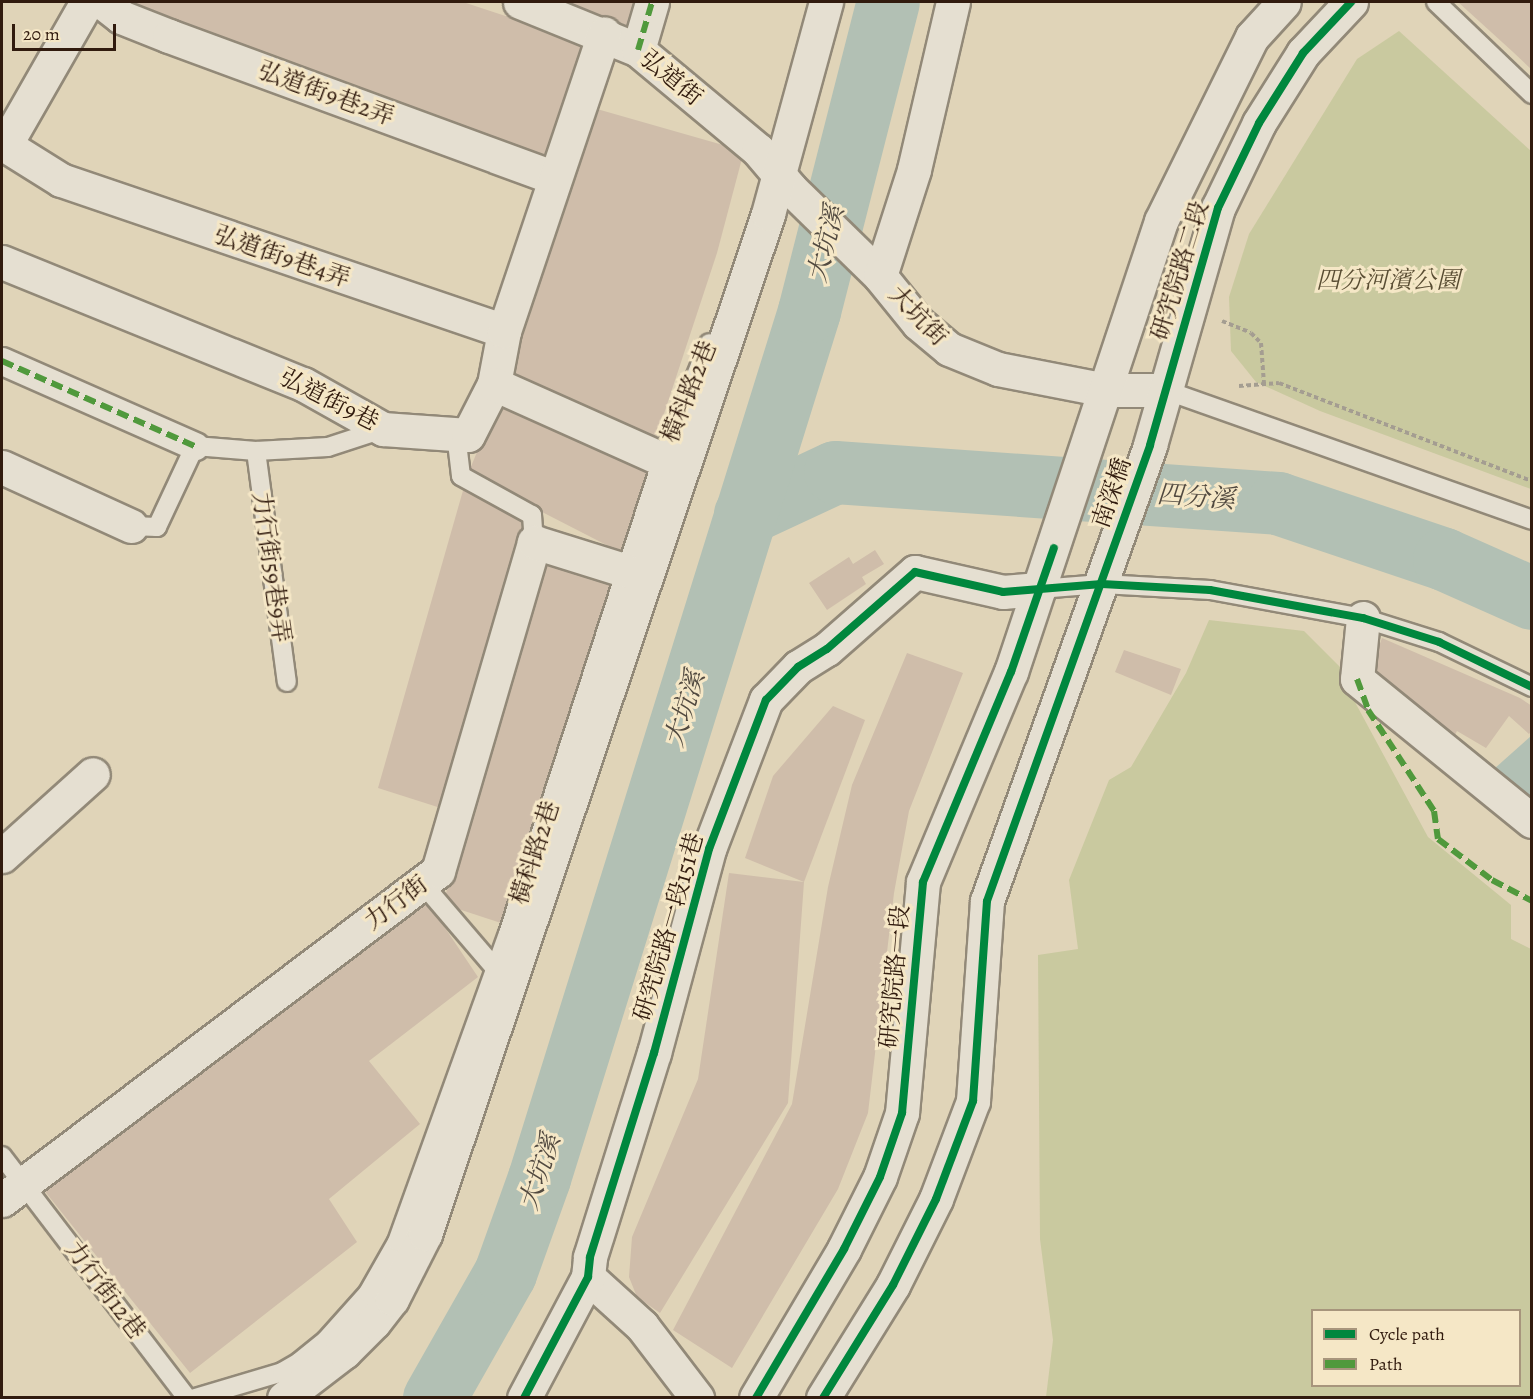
<!DOCTYPE html>
<html>
<head>
<meta charset="utf-8">
<style>
	body { margin:0 }
	#map { position:relative; width:1533px; height:1399px; overflow:hidden; background:#e0d4b8; font-family:Alegreya,"Noto Serif TC",serif }
	div>[style] { position:absolute }
	.green>* { inset:0; background:#c9c99f }
	.water>* { inset:0; background:#b2c0b4 }
	.river>* { height:63px; margin:-31.5px; padding:0 31.5px; transform-origin:31.5px; border-radius:31.5px; background:#b2c0b4 }
	.building>* { inset:0; background:#cfbdaa }
	.path>* { height:4px; margin-top:-2px; transform-origin:0; background:repeating-linear-gradient(90deg,#a49d91 0 4.5px,transparent 0 7.5px) }
	.roads { filter:drop-shadow(2px 0 #928978) drop-shadow(-2px 0 #928978) drop-shadow(0 2px #928978) drop-shadow(0 -2px #928978) }
	.service>* { height:18px; margin:-9px; padding:0 9px; transform-origin:9px; border-radius:9px; background:#e5dfd1 }
	.pedestrian>* { height:27px; margin:-13.5px; padding:0 13.5px; transform-origin:13.5px; border-radius:13.5px; background:#e5dfd1 }
	.minor>* { height:33px; margin:-16.5px; padding:0 16.5px; transform-origin:16.5px; border-radius:16.5px; background:#e5dfd1 }
	.tertiary>* { height:33px; margin:-16.5px; padding:0 16.5px; transform-origin:16.5px; border-radius:16.5px; background:#e5dfd1 }
	.secondary>* { height:33px; margin:-16.5px; padding:0 16.5px; transform-origin:16.5px; border-radius:16.5px; background:#e5dfd1 }
	.quiet>* { height:6px; margin-top:-3px; transform-origin:0; background:repeating-linear-gradient(90deg,#50993c 0 12px,transparent 0 18px) }
	.cycleway>* { height:8px; margin:-4px; padding:0 4px; transform-origin:4px; border-radius:4px; background:#00873e }
	span { translate:-50% -50%; white-space:nowrap; text-align:center; line-height:1.15; -webkit-text-stroke:6px #f5e7c6; paint-order:stroke }
	.street-label { font-size:24px; color:#311b0e }
	.park-label { font-size:24px; color:#594d33; font-style:italic }
	.water-label { font-size:26px; color:#524a40; font-style:italic }
	.frame { position:absolute; inset:0; border:3px solid #311b0e; pointer-events:none }
	.legend { position:absolute; left:1311px; top:1309px; width:210px; height:78px; box-sizing:border-box; background:#f5e7c6; border:2px solid #a7957c; margin:0; padding:8px 10px; list-style:none; font-size:18px; color:#311b0e }
	.legend li { display:flex; align-items:center; gap:12px; height:30px }
	.legend b { width:30px; border:2px solid #a7957c }
	.scale { position:absolute; left:12px; top:24px; width:104px; height:27px; box-sizing:border-box; border:3px solid #311b0e; border-top:0; padding-left:8px; font-size:18px; line-height:21px; white-space:nowrap; color:#311b0e; -webkit-text-stroke:4px #f5e7c6; paint-order:stroke }
</style>
</head>
<body>
<div id="map">
	<div class="green">
		<div style="clip-path:polygon(1399px 31px,1531px 151px,1531px 489px,1320px 411px,1256px 382px,1231px 351px,1229px 297px,1249px 234px,1357px 59px)"></div>
		<div style="clip-path:polygon(evenodd,1209px 620px,1304px 631px,1343px 670px,1356px 704px,1428px 837px,1511px 905px,1511px 939px,1531px 949px,1531px 1397px,1046px 1397px,1053px 1340px,1040px 1239px,1038px 955px,1078px 949px,1069px 880px,1109px 780px,1131px 767px,1186px 673px,1209px 620px,1312px 1310px,1520px 1310px,1520px 1386px,1312px 1386px,1312px 1310px)"></div>
	</div>
	<div class="water">
		<div style="clip-path:polygon(1531px 736px,1531px 801px,1494px 769px)"></div>
	</div>
	<div class="river">
		<div style="left:745px;top:514px;width:99px;rotate:-25deg"></div>
		<div style="left:835px;top:472px;width:444px;rotate:4deg"></div>
		<div style="left:1278px;top:503px;width:175px;rotate:18.6deg"></div>
		<div style="left:1444px;top:559px;width:96px;rotate:23.9deg"></div>
		<div style="left:434px;top:1398px;width:144px;rotate:-60.4deg"></div>
		<div style="left:505px;top:1273px;width:101px;rotate:-70.3deg"></div>
		<div style="left:539px;top:1178px;width:908px;rotate:-72.7deg"></div>
		<div style="left:809px;top:311px;width:319px;rotate:-75.7deg"></div>
	</div>
	<div class="building">
		<div style="clip-path:polygon(126px 2px,463px 2px,588px 43px,550px 166px,335px 88px)"></div>
		<div style="clip-path:polygon(563px 2px,641px 2px,634px 28px)"></div>
		<div style="clip-path:polygon(1458px 2px,1532px 2px,1532px 70px,1513px 52px)"></div>
		<div style="clip-path:polygon(590px 107px,744px 151px,717px 253px,656px 438px,511px 377px,522px 318px)"></div>
		<div style="clip-path:polygon(499px 398px,649px 469px,622px 553px,468px 474px)"></div>
		<div style="clip-path:polygon(464px 487px,531px 518px,447px 810px,378px 788px)"></div>
		<div style="clip-path:polygon(875px 550px,884px 564px,862px 577px,866px 584px,827px 610px,809px 583px,849px 557px,853px 564px)"></div>
		<div style="clip-path:polygon(540px 557px,615px 578px,504px 924px,443px 904px)"></div>
		<div style="clip-path:polygon(1382px 638px,1520px 698px,1532px 706px,1532px 730px,1529px 734px,1509px 716px,1486px 748px,1457px 731px,1453px 739px,1370px 671px)"></div>
		<div style="clip-path:polygon(1124px 650px,1181px 669px,1171px 695px,1115px 672px)"></div>
		<div style="clip-path:polygon(907px 653px,963px 673px,909px 811px,894px 893px,868px 1113px,838px 1189px,732px 1368px,673px 1330px,792px 1104px,828px 887px,852px 785px)"></div>
		<div style="clip-path:polygon(833px 706px,865px 720px,804px 882px,745px 858px,773px 776px)"></div>
		<div style="clip-path:polygon(729px 873px,804px 882px,788px 1103px,660px 1313px,637px 1297px,629px 1277px,632px 1237px,698px 1079px)"></div>
		<div style="clip-path:polygon(427px 901px,478px 977px,369px 1061px,420px 1124px,329px 1199px,357px 1242px,190px 1373px,43px 1189px)"></div>
	</div>
	<div class="path">
		<div style="left:1222px;top:321px;width:31px;rotate:22deg"></div>
		<div style="left:1251px;top:333px;width:14px;rotate:45deg"></div>
		<div style="left:1261px;top:343px;width:41px;rotate:85.8deg"></div>
		<div style="left:1239px;top:386px;width:40px;rotate:-4.3deg"></div>
		<div style="left:1279px;top:383px;width:271px;rotate:21.2deg"></div>
	</div>
	<div class="roads">
		<div class="service">
			<div style="left:1436px;top:2px;width:133px;rotate:43.8deg"></div>
			<div style="left:1165px;top:390px;width:389px;rotate:19.5deg"></div>
			<div style="left:456px;top:434px;width:42px;rotate:83.2deg"></div>
			<div style="left:461px;top:476px;width:81px;rotate:28.8deg"></div>
			<div style="left:532px;top:515px;width:27px;rotate:86deg"></div>
			<div style="left:256px;top:451px;width:233px;rotate:82.4deg"></div>
			<div style="left:131px;top:526px;width:26px;rotate:2deg"></div>
			<div style="left:157px;top:527px;width:89px;rotate:-64.9deg"></div>
			<div style="left:195px;top:446px;width:61px;rotate:4.7deg"></div>
			<div style="left:256px;top:451px;width:72px;rotate:-3.2deg"></div>
			<div style="left:328px;top:447px;width:58px;rotate:-18.1deg"></div>
			<div style="left:1039px;top:589px;width:63px;rotate:-4.5deg"></div>
			<div style="left:1102px;top:584px;width:108px;rotate:3.2deg"></div>
			<div style="left:1210px;top:590px;width:156px;rotate:10.4deg"></div>
			<div style="left:1363px;top:618px;width:80px;rotate:17.5deg"></div>
			<div style="left:1439px;top:642px;width:103px;rotate:25.8deg"></div>
			<div style="left:422px;top:883px;width:111px;rotate:49.4deg"></div>
			<div style="left:2px;top:1156px;width:305px;rotate:52.6deg"></div>
			<div style="left:195px;top:1398px;width:91px;rotate:-16.6deg"></div>
			<div style="left:282px;top:1372px;width:20px;rotate:-30deg"></div>
			<div style="left:299px;top:1362px;width:35px;rotate:-39deg"></div>
			<div style="left:326px;top:1340px;width:63px;rotate:-48.2deg"></div>
			<div style="left:368px;top:1293px;width:59px;rotate:-60.4deg"></div>
			<div style="left:397px;top:1242px;width:327px;rotate:-70.2deg"></div>
			<div style="left:508px;top:934px;width:499px;rotate:-72deg"></div>
			<div style="left:662px;top:459px;width:125px;rotate:-67.9deg"></div>
		</div>
		<div class="pedestrian">
			<div style="left:2px;top:361px;width:211px;rotate:23.8deg"></div>
		</div>
		<div class="minor">
			<div style="left:87px;top:2px;width:165px;rotate:119.8deg"></div>
			<div style="left:5px;top:145px;width:66px;rotate:32deg"></div>
			<div style="left:61px;top:180px;width:468px;rotate:18.8deg"></div>
			<div style="left:102px;top:2px;width:24px;rotate:38deg"></div>
			<div style="left:121px;top:17px;width:52px;rotate:21.6deg"></div>
			<div style="left:169px;top:36px;width:410px;rotate:20.2deg"></div>
			<div style="left:520px;top:2px;width:127px;rotate:22.1deg"></div>
			<div style="left:638px;top:50px;width:156px;rotate:39.8deg"></div>
			<div style="left:758px;top:150px;width:51px;rotate:49.8deg"></div>
			<div style="left:791px;top:189px;width:124px;rotate:44.3deg"></div>
			<div style="left:953px;top:2px;width:172px;rotate:103.1deg"></div>
			<div style="left:914px;top:170px;width:111px;rotate:107.8deg"></div>
			<div style="left:880px;top:276px;width:60px;rotate:51deg"></div>
			<div style="left:918px;top:323px;width:40px;rotate:40deg"></div>
			<div style="left:949px;top:349px;width:53px;rotate:22.2deg"></div>
			<div style="left:998px;top:369px;width:110px;rotate:11deg"></div>
			<div style="left:638px;top:50px;width:50px;rotate:-73.7deg"></div>
			<div style="left:2px;top:262px;width:325px;rotate:22.1deg"></div>
			<div style="left:303px;top:384px;width:92px;rotate:29.4deg"></div>
			<div style="left:383px;top:429px;width:85px;rotate:4deg"></div>
			<div style="left:468px;top:435px;width:57px;rotate:-63deg"></div>
			<div style="left:494px;top:384px;width:54px;rotate:-79.3deg"></div>
			<div style="left:504px;top:331px;width:314px;rotate:-71.4deg"></div>
			<div style="left:494px;top:384px;width:184px;rotate:24.1deg"></div>
			<div style="left:2px;top:467px;width:142px;rotate:24.6deg"></div>
			<div style="left:1363px;top:618px;width:61px;rotate:95.6deg"></div>
			<div style="left:1357px;top:679px;width:225px;rotate:39.1deg"></div>
			<div style="left:2px;top:856px;width:122px;rotate:-42deg"></div>
			<div style="left:2px;top:1200px;width:546px;rotate:-37.04deg"></div>
			<div style="left:438px;top:871px;width:343px;rotate:-73.7deg"></div>
			<div style="left:534px;top:542px;width:97px;rotate:17.3deg"></div>
			<div style="left:588px;top:1277px;width:73px;rotate:42.2deg"></div>
			<div style="left:642px;top:1326px;width:91px;rotate:52.6deg"></div>
			<div style="left:284px;top:1398px;width:76px;rotate:-37.5deg"></div>
			<div style="left:344px;top:1352px;width:42px;rotate:-45deg"></div>
			<div style="left:374px;top:1322px;width:29px;rotate:-52deg"></div>
			<div style="left:392px;top:1299px;width:73px;rotate:-63.1deg"></div>
			<div style="left:425px;top:1234px;width:1076px;rotate:-71.41deg"></div>
			<div style="left:768px;top:214px;width:220px;rotate:-74.7deg"></div>
			<div style="left:524px;top:1398px;width:137px;rotate:-62.1deg"></div>
			<div style="left:588px;top:1277px;width:20px;rotate:-84deg"></div>
			<div style="left:590px;top:1257px;width:214px;rotate:-72.6deg"></div>
			<div style="left:654px;top:1053px;width:211px;rotate:-74.9deg"></div>
			<div style="left:709px;top:849px;width:160px;rotate:-69.1deg"></div>
			<div style="left:766px;top:700px;width:46px;rotate:-45.9deg"></div>
			<div style="left:798px;top:667px;width:34px;rotate:-32deg"></div>
			<div style="left:827px;top:649px;width:117px;rotate:-41.2deg"></div>
			<div style="left:915px;top:572px;width:90px;rotate:12.8deg"></div>
			<div style="left:1003px;top:592px;width:36px;rotate:-5deg"></div>
		</div>
		<div class="tertiary">
			<div style="left:1106px;top:390px;width:59px"></div>
		</div>
		<div class="secondary">
			<div style="left:756px;top:1398px;width:173px;rotate:-59.4deg"></div>
			<div style="left:844px;top:1249px;width:80px;rotate:-63.4deg"></div>
			<div style="left:880px;top:1177px;width:68px;rotate:-71deg"></div>
			<div style="left:902px;top:1113px;width:232px;rotate:-84.8deg"></div>
			<div style="left:923px;top:882px;width:228px;rotate:-67.3deg"></div>
			<div style="left:1011px;top:672px;width:475px;rotate:-71.6deg"></div>
			<div style="left:1161px;top:221px;width:205px;rotate:-63.7deg"></div>
			<div style="left:1252px;top:37px;width:47px;rotate:-47.6deg"></div>
			<div style="left:823px;top:1398px;width:133px;rotate:-58.2deg"></div>
			<div style="left:893px;top:1285px;width:96px;rotate:-63.4deg"></div>
			<div style="left:936px;top:1199px;width:105px;rotate:-69.3deg"></div>
			<div style="left:973px;top:1101px;width:200px;rotate:-86deg"></div>
			<div style="left:987px;top:901px;width:484px;rotate:-70.3deg"></div>
			<div style="left:1150px;top:445px;width:247px;rotate:-74deg"></div>
			<div style="left:1218px;top:208px;width:94px;rotate:-64.2deg"></div>
			<div style="left:1259px;top:123px;width:83px;rotate:-57.8deg"></div>
			<div style="left:1303px;top:53px;width:70px;rotate:-46.7deg"></div>
		</div>
	</div>
	<div class="quiet">
		<div style="left:638px;top:50px;width:50px;rotate:-73.7deg"></div>
		<div style="left:2px;top:361px;width:211px;rotate:23.8deg"></div>
		<div style="left:1357px;top:679px;width:33px;rotate:70deg"></div>
		<div style="left:1368px;top:710px;width:121px;rotate:56.8deg"></div>
		<div style="left:1434px;top:811px;width:28px;rotate:82deg"></div>
		<div style="left:1438px;top:839px;width:68px;rotate:37.2deg"></div>
		<div style="left:1492px;top:880px;width:45px;rotate:27.7deg"></div>
	</div>
	<div class="cycleway">
		<div style="left:524px;top:1398px;width:137px;rotate:-62.1deg"></div>
		<div style="left:588px;top:1277px;width:20px;rotate:-84deg"></div>
		<div style="left:590px;top:1257px;width:214px;rotate:-72.6deg"></div>
		<div style="left:654px;top:1053px;width:211px;rotate:-74.9deg"></div>
		<div style="left:709px;top:849px;width:160px;rotate:-69.1deg"></div>
		<div style="left:766px;top:700px;width:46px;rotate:-45.9deg"></div>
		<div style="left:798px;top:667px;width:34px;rotate:-32deg"></div>
		<div style="left:827px;top:649px;width:117px;rotate:-41.2deg"></div>
		<div style="left:915px;top:572px;width:90px;rotate:12.8deg"></div>
		<div style="left:1003px;top:592px;width:99px;rotate:-4.6deg"></div>
		<div style="left:1102px;top:584px;width:108px;rotate:3.2deg"></div>
		<div style="left:1210px;top:590px;width:156px;rotate:10.4deg"></div>
		<div style="left:1363px;top:618px;width:80px;rotate:17.5deg"></div>
		<div style="left:1439px;top:642px;width:103px;rotate:25.8deg"></div>
		<div style="left:756px;top:1398px;width:173px;rotate:-59.4deg"></div>
		<div style="left:844px;top:1249px;width:80px;rotate:-63.4deg"></div>
		<div style="left:880px;top:1177px;width:68px;rotate:-71deg"></div>
		<div style="left:902px;top:1113px;width:232px;rotate:-84.8deg"></div>
		<div style="left:923px;top:882px;width:228px;rotate:-67.3deg"></div>
		<div style="left:1011px;top:672px;width:131px;rotate:-70.9deg"></div>
		<div style="left:823px;top:1398px;width:133px;rotate:-58.2deg"></div>
		<div style="left:893px;top:1285px;width:96px;rotate:-63.4deg"></div>
		<div style="left:936px;top:1199px;width:105px;rotate:-69.3deg"></div>
		<div style="left:973px;top:1101px;width:200px;rotate:-86deg"></div>
		<div style="left:987px;top:901px;width:484px;rotate:-70.3deg"></div>
		<div style="left:1150px;top:445px;width:247px;rotate:-74deg"></div>
		<div style="left:1218px;top:208px;width:94px;rotate:-64.2deg"></div>
		<div style="left:1259px;top:123px;width:83px;rotate:-57.8deg"></div>
		<div style="left:1303px;top:53px;width:70px;rotate:-46.7deg"></div>
	</div>
	<div class="street-label">
		<span style="left:671px;top:78px;rotate:39deg">弘道街</span>
		<span style="left:326px;top:94px;rotate:20deg">弘道街9巷2弄</span>
		<span style="left:282px;top:257px;rotate:19deg">弘道街9巷4弄</span>
		<span style="left:1180px;top:271px;rotate:-73deg">研究院路二段</span>
		<span style="left:918px;top:316px;rotate:46deg">大坑街</span>
		<span style="left:689px;top:392px;rotate:-68deg">橫科路2巷</span>
		<span style="left:329px;top:400px;rotate:27deg">弘道街9巷</span>
		<span style="left:1112px;top:493px;rotate:-71deg">南深橋</span>
		<span style="left:271px;top:567px;rotate:82deg">力行街59巷9弄</span>
		<span style="left:535px;top:853px;rotate:-72deg">橫科路2巷</span>
		<span style="left:396px;top:903px;rotate:-37deg">力行街</span>
		<span style="left:669px;top:927px;rotate:-74deg">研究院路一段151巷</span>
		<span style="left:895px;top:977px;rotate:-85deg">研究院路一段</span>
		<span style="left:105px;top:1290px;rotate:53deg">力行街12巷</span>
	</div>
	<div class="park-label">
		<span style="left:1388px;top:281px">四分河濱公園</span>
	</div>
	<div class="water-label">
		<span style="left:826px;top:244px;rotate:-76deg">大坑溪</span>
		<span style="left:1196px;top:497px;rotate:4deg">四分溪</span>
		<span style="left:685px;top:709px;rotate:-73deg">大坑溪</span>
		<span style="left:540px;top:1172px;rotate:-72deg">大坑溪</span>
	</div>
	<div class="frame"></div>
	<ul class="legend">
	<li><b style="height:8px;background:#00873e"></b>Cycle path</li>
	<li><b style="height:8px;background:#50993c"></b>Path</li>
	</ul>
	<div class="scale">20 m</div>
</div>
</body>
</html>
